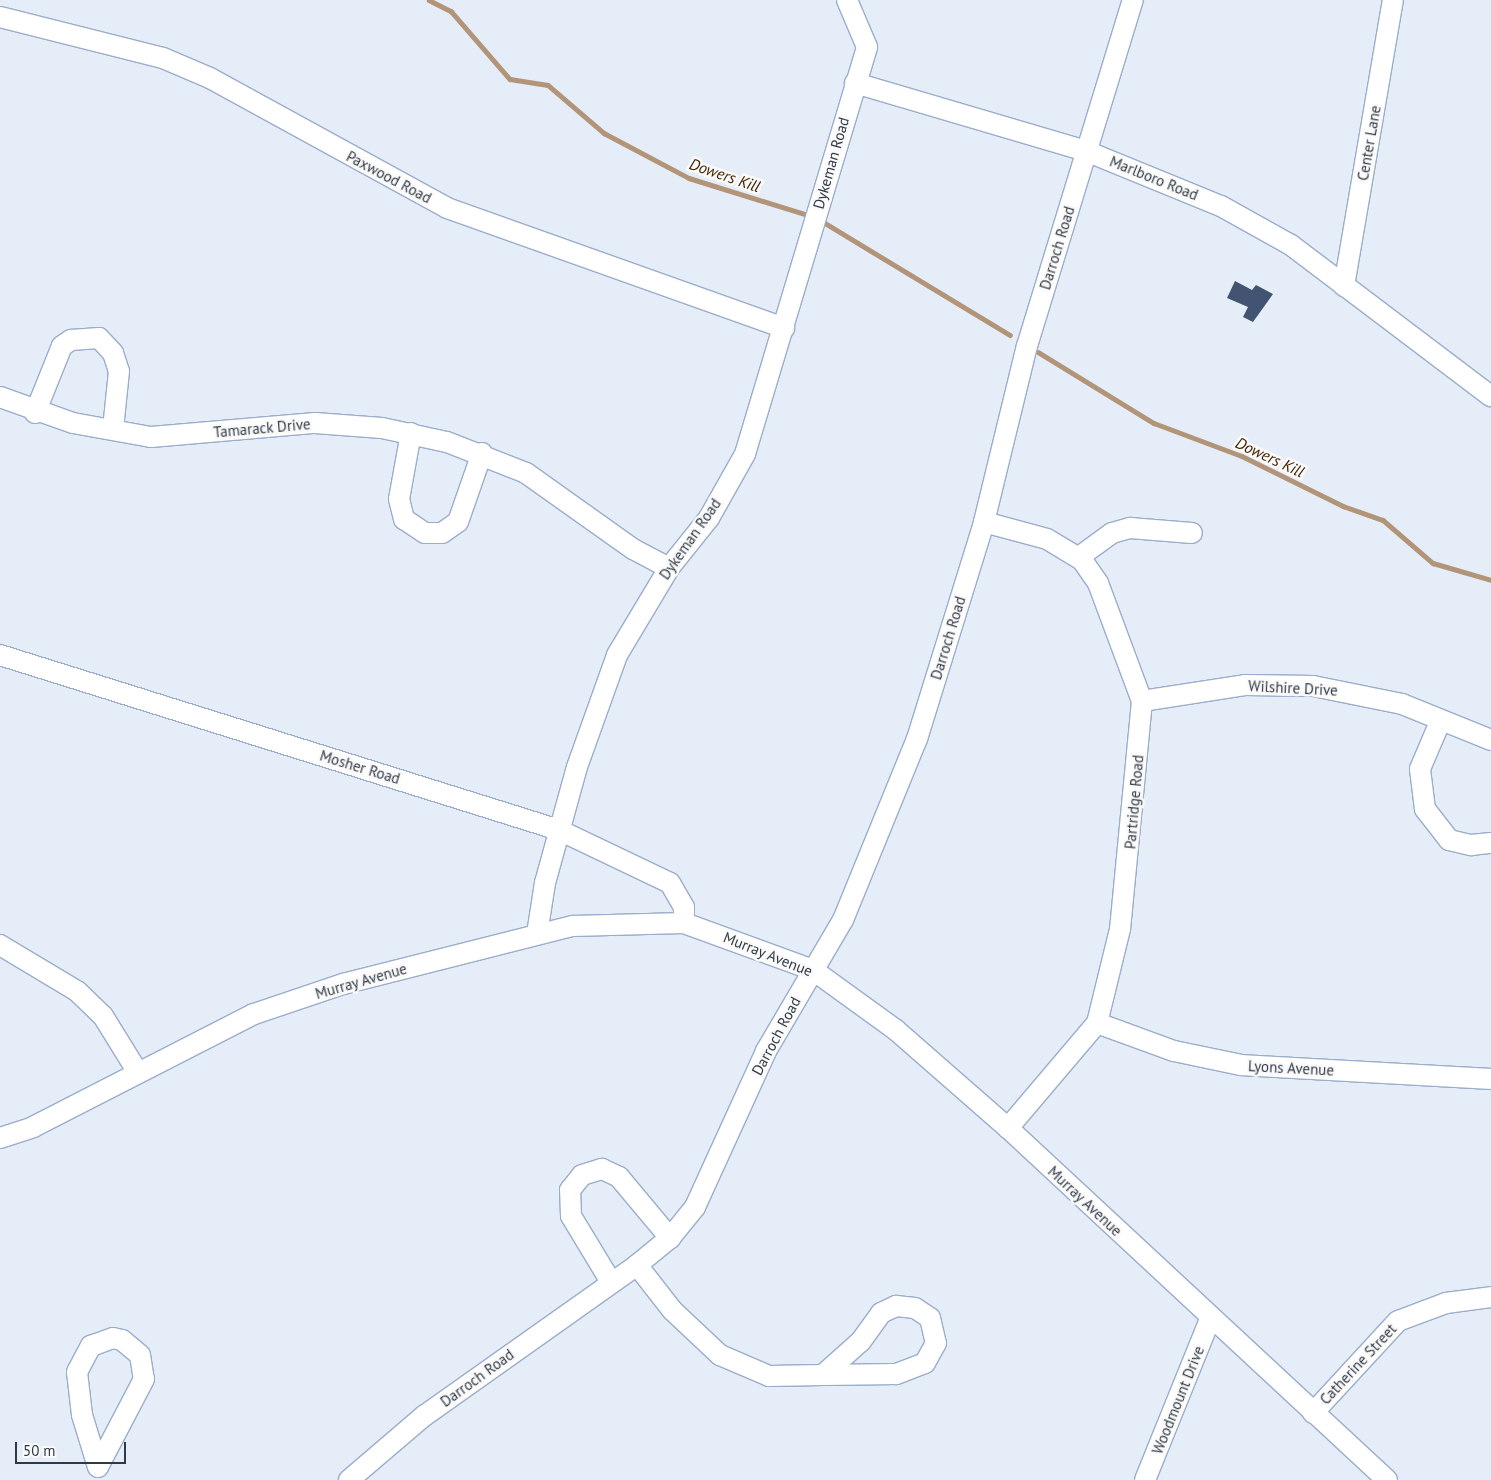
<!DOCTYPE html>
<html>
<head>
<meta charset="utf-8">
<style>
	body { margin:0 }
	#map { position:relative; width:1491px; height:1480px; overflow:hidden; background:#e5edf9; font-family:"PT Sans",sans-serif }
	div>[style] { position:absolute }
	.stream>* { height:4.5px; margin:-2.25px; padding:0 2.25px; transform-origin:2.25px; border-radius:2.25px; background:#b29478 }
	.building>* { inset:0; background:#425471 }
	.roads { filter:drop-shadow(1px 0 #9badca) drop-shadow(-1px 0 #9badca) drop-shadow(0 1px #9badca) drop-shadow(0 -1px #9badca) }
	.minor>* { height:20px; margin:-10px; padding:0 10px; transform-origin:10px; border-radius:10px; background:#fff }
	span { translate:-50% -50%; white-space:nowrap; text-align:center; line-height:1.15; -webkit-text-stroke:5px #fafafa; paint-order:stroke }
	.street-label { font-size:15px; color:#313944 }
	.water-label { font-size:16px; color:#452601; font-style:italic }
	.scale { position:absolute; left:15px; top:1442px; width:111px; height:22px; box-sizing:border-box; border:2px solid #313944; border-top:0; padding-left:6px; font-size:15px; line-height:18px; white-space:nowrap; color:#313944; -webkit-text-stroke:4px #fafafa; paint-order:stroke }
</style>
</head>
<body>
<div id="map">
	<div class="stream">
		<div style="left:429px;top:0;width:25px;rotate:27deg"></div>
		<div style="left:451px;top:11px;width:90px;rotate:49.1deg"></div>
		<div style="left:510px;top:79px;width:38px;rotate:9deg"></div>
		<div style="left:548px;top:85px;width:74px;rotate:40.6deg"></div>
		<div style="left:604px;top:133px;width:96px;rotate:27.9deg"></div>
		<div style="left:689px;top:178px;width:128px;rotate:17.3deg"></div>
		<div style="left:820px;top:220px;width:222px;rotate:31.2deg"></div>
		<div style="left:1038px;top:352px;width:136px;rotate:31.5deg"></div>
		<div style="left:1154px;top:423px;width:94px;rotate:20.6deg"></div>
		<div style="left:1242px;top:456px;width:113px;rotate:26.3deg"></div>
		<div style="left:1343px;top:506px;width:42px;rotate:19.3deg"></div>
		<div style="left:1383px;top:520px;width:66px;rotate:40.7deg"></div>
		<div style="left:1433px;top:563px;width:60px;rotate:16.3deg"></div>
	</div>
	<div class="building">
		<div style="clip-path:polygon(1235px 281px,1252px 290px,1256px 285px,1273px 294px,1253px 322px,1243px 317px,1248px 307px,1227px 298px)"></div>
	</div>
	<div class="roads">
		<div class="minor">
			<div style="left:0;top:17px;width:168px;rotate:14.1deg"></div>
			<div style="left:163px;top:58px;width:51px;rotate:23.1deg"></div>
			<div style="left:210px;top:78px;width:270px;rotate:28.7deg"></div>
			<div style="left:447px;top:208px;width:358px;rotate:19.6deg"></div>
			<div style="left:855px;top:83px;width:241px;rotate:16.4deg"></div>
			<div style="left:1086px;top:151px;width:146px;rotate:22.2deg"></div>
			<div style="left:1221px;top:206px;width:80px;rotate:29.1deg"></div>
			<div style="left:1291px;top:245px;width:251px;rotate:37.1deg"></div>
			<div style="left:1344px;top:286px;width:290px;rotate:-80.3deg"></div>
			<div style="left:0;top:397px;width:77px;rotate:19.6deg"></div>
			<div style="left:73px;top:423px;width:79px;rotate:10.2deg"></div>
			<div style="left:151px;top:437px;width:165px;rotate:-4.9deg"></div>
			<div style="left:315px;top:423px;width:67px;rotate:4.3deg"></div>
			<div style="left:382px;top:428px;width:66px;rotate:12.2deg"></div>
			<div style="left:447px;top:442px;width:85px;rotate:21.4deg"></div>
			<div style="left:526px;top:473px;width:131px;rotate:35.4deg"></div>
			<div style="left:633px;top:549px;width:41px;rotate:27.8deg"></div>
			<div style="left:35px;top:413px;width:72px;rotate:-68.1deg"></div>
			<div style="left:62px;top:346px;width:11px;rotate:-34deg"></div>
			<div style="left:71px;top:340px;width:28px;rotate:-4deg"></div>
			<div style="left:99px;top:338px;width:21px;rotate:47deg"></div>
			<div style="left:113px;top:353px;width:19px;rotate:72deg"></div>
			<div style="left:119px;top:371px;width:58px;rotate:95.9deg"></div>
			<div style="left:411px;top:433px;width:67px;rotate:100.3deg"></div>
			<div style="left:399px;top:499px;width:21px;rotate:76deg"></div>
			<div style="left:404px;top:519px;width:25px;rotate:34deg"></div>
			<div style="left:425px;top:533px;width:17px"></div>
			<div style="left:442px;top:533px;width:19px;rotate:-35deg"></div>
			<div style="left:458px;top:522px;width:73px;rotate:-70.8deg"></div>
			<div style="left:984px;top:522px;width:65px;rotate:15.1deg"></div>
			<div style="left:1047px;top:539px;width:41px;rotate:31deg"></div>
			<div style="left:1082px;top:560px;width:28px;rotate:55deg"></div>
			<div style="left:1098px;top:583px;width:126px;rotate:69.6deg"></div>
			<div style="left:1142px;top:701px;width:229px;rotate:95.5deg"></div>
			<div style="left:1120px;top:929px;width:97px;rotate:103.7deg"></div>
			<div style="left:1097px;top:1023px;width:138px;rotate:130.3deg"></div>
			<div style="left:1079px;top:557px;width:41px;rotate:-36deg"></div>
			<div style="left:1112px;top:533px;width:19px;rotate:-16deg"></div>
			<div style="left:1130px;top:528px;width:62px;rotate:4.6deg"></div>
			<div style="left:0;top:655px;width:586px;rotate:17.38deg"></div>
			<div style="left:559px;top:830px;width:123px;rotate:25.5deg"></div>
			<div style="left:670px;top:883px;width:28px;rotate:60deg"></div>
			<div style="left:684px;top:907px;width:16px;rotate:90deg"></div>
			<div style="left:1142px;top:701px;width:104px;rotate:-8.8deg"></div>
			<div style="left:1245px;top:685px;width:68px;rotate:0.8deg"></div>
			<div style="left:1313px;top:686px;width:91px;rotate:11.4deg"></div>
			<div style="left:1402px;top:704px;width:96px;rotate:22deg"></div>
			<div style="left:1440px;top:722px;width:51px;rotate:113.1deg"></div>
			<div style="left:1420px;top:769px;width:40px;rotate:82.9deg"></div>
			<div style="left:1425px;top:809px;width:39px;rotate:52deg"></div>
			<div style="left:1449px;top:840px;width:23px;rotate:13deg"></div>
			<div style="left:1471px;top:845px;width:20px;rotate:-6deg"></div>
			<div style="left:537px;top:934px;width:52px;rotate:-81.1deg"></div>
			<div style="left:545px;top:883px;width:120px;rotate:-74.6deg"></div>
			<div style="left:577px;top:767px;width:119px;rotate:-70.3deg"></div>
			<div style="left:617px;top:655px;width:101px;rotate:-59.1deg"></div>
			<div style="left:669px;top:568px;width:64px;rotate:-51.3deg"></div>
			<div style="left:709px;top:518px;width:73px;rotate:-60.6deg"></div>
			<div style="left:745px;top:454px;width:425px;rotate:-73.3deg"></div>
			<div style="left:867px;top:47px;width:51px;rotate:-113.1deg"></div>
			<div style="left:0;top:945px;width:90px;rotate:30.9deg"></div>
			<div style="left:77px;top:991px;width:36px;rotate:44deg"></div>
			<div style="left:103px;top:1016px;width:65px;rotate:58.3deg"></div>
			<div style="left:1097px;top:1023px;width:82px;rotate:20deg"></div>
			<div style="left:1174px;top:1051px;width:68px;rotate:11.8deg"></div>
			<div style="left:1241px;top:1065px;width:250px;rotate:3.2deg"></div>
			<div style="left:0;top:1138px;width:35px;rotate:-18deg"></div>
			<div style="left:33px;top:1127px;width:248px;rotate:-27.1deg"></div>
			<div style="left:254px;top:1014px;width:94px;rotate:-18.6deg"></div>
			<div style="left:343px;top:984px;width:237px;rotate:-14.2deg"></div>
			<div style="left:573px;top:926px;width:111px;rotate:-1.5deg"></div>
			<div style="left:684px;top:923px;width:137px;rotate:20deg"></div>
			<div style="left:813px;top:970px;width:102px;rotate:35.9deg"></div>
			<div style="left:896px;top:1030px;width:149px;rotate:41.2deg"></div>
			<div style="left:1008px;top:1128px;width:517px;rotate:42.88deg"></div>
			<div style="left:637px;top:1265px;width:57px;rotate:52.1deg"></div>
			<div style="left:672px;top:1310px;width:66px;rotate:43.2deg"></div>
			<div style="left:720px;top:1355px;width:53px;rotate:23.2deg"></div>
			<div style="left:769px;top:1376px;width:54px;rotate:-1.1deg"></div>
			<div style="left:611px;top:1282px;width:77px;rotate:-121.2deg"></div>
			<div style="left:571px;top:1216px;width:26px;rotate:-92deg"></div>
			<div style="left:570px;top:1190px;width:19px;rotate:-51deg"></div>
			<div style="left:582px;top:1175px;width:21px;rotate:-17deg"></div>
			<div style="left:602px;top:1169px;width:19px;rotate:25deg"></div>
			<div style="left:619px;top:1177px;width:80px;rotate:50.1deg"></div>
			<div style="left:896px;top:1306px;width:19px;rotate:6deg"></div>
			<div style="left:915px;top:1308px;width:18px;rotate:34deg"></div>
			<div style="left:930px;top:1318px;width:26px;rotate:77deg"></div>
			<div style="left:936px;top:1343px;width:23px;rotate:119deg"></div>
			<div style="left:925px;top:1363px;width:31px;rotate:159deg"></div>
			<div style="left:896px;top:1374px;width:73px;rotate:179.2deg"></div>
			<div style="left:823px;top:1375px;width:51px;rotate:-41.8deg"></div>
			<div style="left:861px;top:1341px;width:34px;rotate:-54deg"></div>
			<div style="left:881px;top:1313px;width:17px;rotate:-25deg"></div>
			<div style="left:113px;top:1338px;width:9px;rotate:13deg"></div>
			<div style="left:122px;top:1340px;width:23px;rotate:40deg"></div>
			<div style="left:140px;top:1355px;width:24px;rotate:81deg"></div>
			<div style="left:144px;top:1379px;width:99px;rotate:117.6deg"></div>
			<div style="left:98px;top:1467px;width:54px;rotate:-107.1deg"></div>
			<div style="left:82px;top:1415px;width:43px;rotate:-96.6deg"></div>
			<div style="left:77px;top:1372px;width:30px;rotate:-62deg"></div>
			<div style="left:91px;top:1346px;width:23px;rotate:-20deg"></div>
			<div style="left:1313px;top:1413px;width:125px;rotate:-47.3deg"></div>
			<div style="left:1398px;top:1321px;width:51px;rotate:-20.6deg"></div>
			<div style="left:1446px;top:1303px;width:45px;rotate:-7.6deg"></div>
			<div style="left:349px;top:1480px;width:99px;rotate:-40.5deg"></div>
			<div style="left:424px;top:1416px;width:261px;rotate:-35.3deg"></div>
			<div style="left:637px;top:1265px;width:43px;rotate:-39.3deg"></div>
			<div style="left:670px;top:1238px;width:40px;rotate:-51deg"></div>
			<div style="left:695px;top:1207px;width:171px;rotate:-65.5deg"></div>
			<div style="left:766px;top:1051px;width:152px;rotate:-59.6deg"></div>
			<div style="left:843px;top:920px;width:196px;rotate:-67.8deg"></div>
			<div style="left:917px;top:739px;width:227px;rotate:-72.8deg"></div>
			<div style="left:984px;top:522px;width:181px;rotate:-76.3deg"></div>
			<div style="left:1027px;top:346px;width:362px;rotate:-73deg"></div>
			<div style="left:1145px;top:1480px;width:174px;rotate:-68deg"></div>
		</div>
	</div>
	<div class="street-label">
		<span style="left:1369px;top:143px;rotate:-80deg">Center Lane</span>
		<span style="left:831px;top:163px;rotate:-74deg">Dykeman Road</span>
		<span style="left:389px;top:177px;rotate:28deg">Paxwood Road</span>
		<span style="left:1154px;top:178px;rotate:22deg">Marlboro Road</span>
		<span style="left:1057px;top:248px;rotate:-73deg">Darroch Road</span>
		<span style="left:262px;top:428px;rotate:-5deg">Tamarack Drive</span>
		<span style="left:690px;top:539px;rotate:-55deg">Dykeman Road</span>
		<span style="left:948px;top:638px;rotate:-73deg">Darroch Road</span>
		<span style="left:1293px;top:688px;rotate:3deg">Wilshire Drive</span>
		<span style="left:360px;top:767px;rotate:17deg">Mosher Road</span>
		<span style="left:1134px;top:802px;rotate:-85deg">Partridge Road</span>
		<span style="left:768px;top:954px;rotate:22deg">Murray Avenue</span>
		<span style="left:361px;top:981px;rotate:-16deg">Murray Avenue</span>
		<span style="left:776px;top:1036px;rotate:-62deg">Darroch Road</span>
		<span style="left:1291px;top:1068px;rotate:3deg">Lyons Avenue</span>
		<span style="left:1085px;top:1201px;rotate:43deg">Murray Avenue</span>
		<span style="left:1358px;top:1364px;rotate:-47deg">Catherine Street</span>
		<span style="left:477px;top:1378px;rotate:-36deg">Darroch Road</span>
		<span style="left:1178px;top:1400px;rotate:-68deg">Woodmount Drive</span>
	</div>
	<div class="water-label">
		<span style="left:725px;top:175px;rotate:19deg">Dowers Kill</span>
		<span style="left:1270px;top:457px;rotate:25deg">Dowers Kill</span>
	</div>
	<div class="scale">50 m</div>
</div>
</body>
</html>
